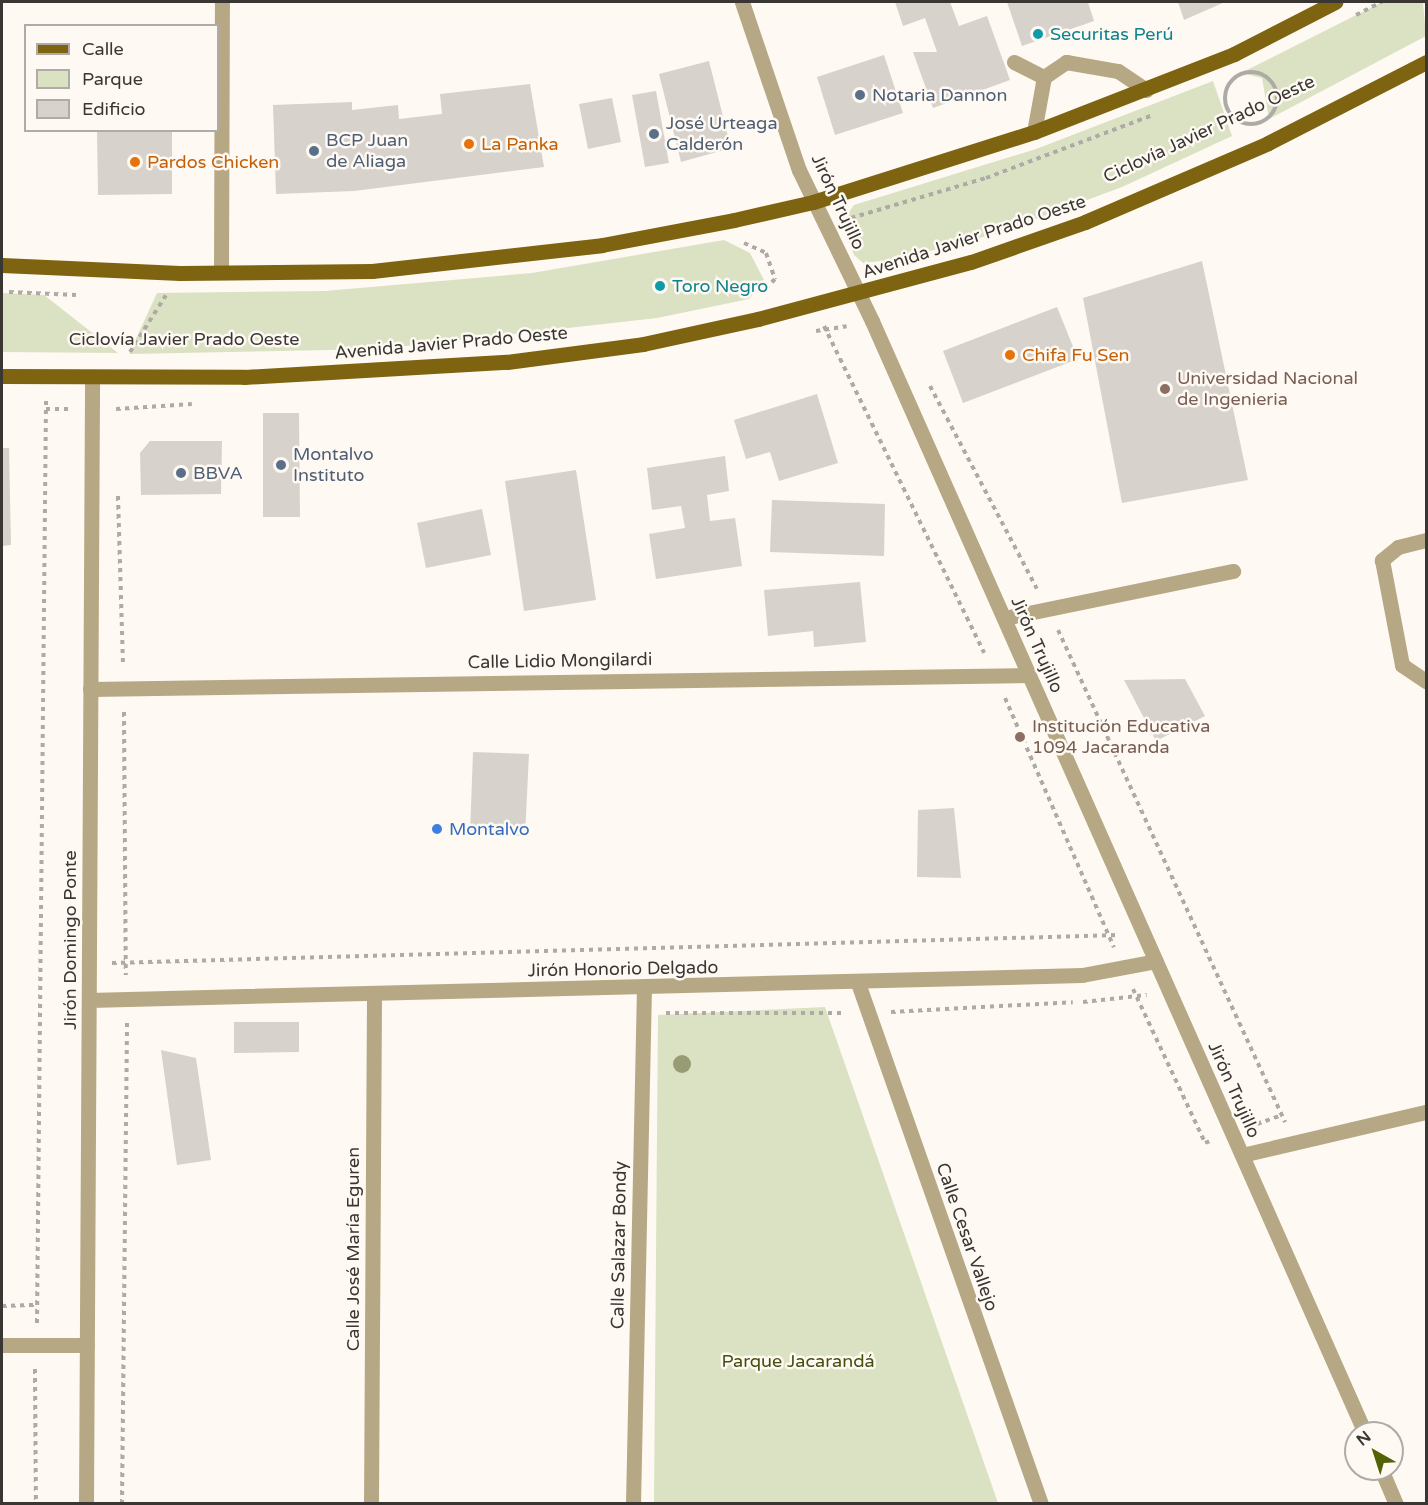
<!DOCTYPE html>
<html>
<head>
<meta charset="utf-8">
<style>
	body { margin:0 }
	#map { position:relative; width:1428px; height:1505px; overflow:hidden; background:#fef9f2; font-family:"Varela Round",sans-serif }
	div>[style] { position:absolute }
	.green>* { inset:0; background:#dae2c3 }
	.building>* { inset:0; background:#d8d2cc }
	.path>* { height:4px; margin-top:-2px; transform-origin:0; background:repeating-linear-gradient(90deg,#aeaaa5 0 4.5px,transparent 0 9px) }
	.path>.ring { margin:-2px; padding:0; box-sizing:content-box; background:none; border:4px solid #aeaaa5; border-radius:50% }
	.minor>* { height:15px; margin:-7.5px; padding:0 7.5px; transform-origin:7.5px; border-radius:7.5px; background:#b6a884 }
	.major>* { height:15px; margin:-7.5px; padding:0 7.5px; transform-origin:7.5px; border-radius:7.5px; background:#7e6411 }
	.trees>* { width:18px; height:18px; margin:-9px; border-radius:50%; background:#989c75 }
	.dots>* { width:16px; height:16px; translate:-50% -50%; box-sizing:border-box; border:3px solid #fef9f2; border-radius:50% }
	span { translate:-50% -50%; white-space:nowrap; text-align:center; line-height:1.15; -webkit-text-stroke:5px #fef9f2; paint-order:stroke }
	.culture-label { font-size:18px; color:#0d838f }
	.left { translate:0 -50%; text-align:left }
	.service-label { font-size:18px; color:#4e5e75 }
	.street-label { font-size:18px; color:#393634 }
	.food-label { font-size:18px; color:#c56008 }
	.education-label { font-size:18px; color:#785e54 }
	.shop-label { font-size:18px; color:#366cbe }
	.park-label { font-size:18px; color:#454f0e }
	.frame { position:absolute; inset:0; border:3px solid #393634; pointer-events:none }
	.legend { position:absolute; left:24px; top:24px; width:195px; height:108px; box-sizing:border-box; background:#fef9f2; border:2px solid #afaba6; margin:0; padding:8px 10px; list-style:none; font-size:18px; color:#393634 }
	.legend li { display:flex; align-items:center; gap:12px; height:30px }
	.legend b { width:30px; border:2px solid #afaba6 }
	.north { position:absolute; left:1344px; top:1421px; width:60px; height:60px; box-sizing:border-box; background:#fef9f2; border:2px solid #afaba6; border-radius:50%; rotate:321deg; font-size:16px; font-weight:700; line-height:24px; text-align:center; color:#393634 }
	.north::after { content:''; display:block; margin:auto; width:21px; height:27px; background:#526207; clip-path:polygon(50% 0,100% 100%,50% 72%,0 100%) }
</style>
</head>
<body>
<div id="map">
	<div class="green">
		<div style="clip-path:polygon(1382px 2px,1423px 2px,1426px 36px,1269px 119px,1262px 78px,1241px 73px)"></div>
		<div style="clip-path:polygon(1213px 81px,1232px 136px,1122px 187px,998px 233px,900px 259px,863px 263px,854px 255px,842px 222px,854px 205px,1036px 149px)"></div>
		<div style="clip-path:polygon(724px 240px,750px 253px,764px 280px,749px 299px,657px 318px,380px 349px,129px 354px,157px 293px,325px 291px,532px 273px)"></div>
		<div style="clip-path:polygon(2px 293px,44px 295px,118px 353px,2px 352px)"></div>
		<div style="clip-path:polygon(825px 1007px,998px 1503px,654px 1503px,658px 1015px)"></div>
	</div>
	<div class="building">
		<div style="clip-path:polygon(895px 2px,950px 2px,959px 26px,987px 16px,1010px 80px,933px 108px,913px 52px,937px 52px,925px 18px,903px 26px)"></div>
		<div style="clip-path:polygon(1007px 2px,1088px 2px,1094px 21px,1022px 46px)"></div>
		<div style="clip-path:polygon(1178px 2px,1225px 2px,1184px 20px)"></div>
		<div style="clip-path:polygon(884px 55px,903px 113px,835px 135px,817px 77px)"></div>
		<div style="clip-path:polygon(709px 61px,731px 148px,681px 162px,659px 74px)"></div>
		<div style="clip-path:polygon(530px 84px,544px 167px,354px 191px,276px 194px,273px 105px,352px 102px,352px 110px,398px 105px,399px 119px,442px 114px,440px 94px)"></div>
		<div style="clip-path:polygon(656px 91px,669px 163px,645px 167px,632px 95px)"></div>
		<div style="clip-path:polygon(612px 98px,621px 142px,588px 149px,579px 104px)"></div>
		<div style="clip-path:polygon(97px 130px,172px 130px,172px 194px,98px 195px)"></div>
		<div style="clip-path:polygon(1202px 261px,1248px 480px,1122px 503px,1083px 298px)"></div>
		<div style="clip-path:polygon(1057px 307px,1078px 359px,963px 403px,943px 351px)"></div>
		<div style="clip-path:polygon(817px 394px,838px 463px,779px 481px,770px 452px,746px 459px,734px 420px)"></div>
		<div style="clip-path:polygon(263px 413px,299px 413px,300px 517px,263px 517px)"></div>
		<div style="clip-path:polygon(150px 441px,222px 441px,221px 494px,141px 495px,140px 453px)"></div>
		<div style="clip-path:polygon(2px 448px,9px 448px,11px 545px,2px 546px)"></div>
		<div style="clip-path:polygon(725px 456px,729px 491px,707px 495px,710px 521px,735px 518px,742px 566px,656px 579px,649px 534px,685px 528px,681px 506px,652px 510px,647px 468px)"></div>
		<div style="clip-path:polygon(576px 470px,596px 600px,524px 611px,505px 481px)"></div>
		<div style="clip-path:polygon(772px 500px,885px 504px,884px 556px,770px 552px)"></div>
		<div style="clip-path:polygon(482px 509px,491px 555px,426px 568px,417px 523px)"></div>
		<div style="clip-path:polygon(860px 582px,866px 642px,814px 647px,813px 631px,768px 636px,764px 590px)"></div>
		<div style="clip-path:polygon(1185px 679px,1205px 716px,1156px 741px,1124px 680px)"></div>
		<div style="clip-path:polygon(473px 752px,529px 754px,525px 836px,470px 834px)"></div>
		<div style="clip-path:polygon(954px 808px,961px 878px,917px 877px,918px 810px)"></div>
		<div style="clip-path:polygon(234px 1022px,299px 1022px,299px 1052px,234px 1053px)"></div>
		<div style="clip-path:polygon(161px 1050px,196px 1058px,211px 1160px,177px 1165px)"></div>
	</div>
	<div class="path">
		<div style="left:1356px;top:15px;width:29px;rotate:-27deg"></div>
		<div class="ring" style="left:1225px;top:72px;width:48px;height:48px"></div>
		<div style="left:851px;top:218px;width:141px;rotate:-16.5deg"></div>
		<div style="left:986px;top:178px;width:178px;rotate:-20.7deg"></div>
		<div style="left:744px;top:243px;width:24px;rotate:24deg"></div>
		<div style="left:766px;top:253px;width:28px;rotate:71deg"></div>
		<div style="left:775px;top:279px;width:18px;rotate:135deg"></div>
		<div style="left:9px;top:292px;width:67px;rotate:2.6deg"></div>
		<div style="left:824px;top:326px;width:364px;rotate:63.9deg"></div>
		<div style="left:816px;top:331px;width:31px;rotate:-9deg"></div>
		<div style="left:130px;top:352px;width:67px;rotate:-57.7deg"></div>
		<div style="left:930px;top:386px;width:229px;rotate:62.2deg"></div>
		<div style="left:46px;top:409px;width:24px"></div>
		<div style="left:116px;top:409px;width:76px;rotate:-3.8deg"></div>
		<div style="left:118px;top:496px;width:170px;rotate:88.3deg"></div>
		<div style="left:1058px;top:630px;width:542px;rotate:65.23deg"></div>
		<div style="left:1005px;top:698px;width:272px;rotate:66.4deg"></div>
		<div style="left:124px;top:712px;width:263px;rotate:89.6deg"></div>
		<div style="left:112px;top:963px;width:1006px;rotate:-1.59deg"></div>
		<div style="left:1133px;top:989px;width:170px;rotate:64.9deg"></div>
		<div style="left:1205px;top:1143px;width:5px;rotate:-22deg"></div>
		<div style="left:1083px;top:1002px;width:64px;rotate:-6.2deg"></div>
		<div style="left:891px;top:1012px;width:182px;rotate:-3.1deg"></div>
		<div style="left:666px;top:1013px;width:179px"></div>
		<div style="left:1257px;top:1124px;width:27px;rotate:-20deg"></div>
		<div style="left:2px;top:1306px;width:36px;rotate:-2deg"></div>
		<div style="left:37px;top:1323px;width:923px;rotate:-89.44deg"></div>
		<div style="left:35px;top:1369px;width:135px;rotate:89.6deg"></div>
		<div style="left:122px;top:1504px;width:483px;rotate:-89.4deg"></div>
	</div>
	<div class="minor">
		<div style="left:742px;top:2px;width:177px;rotate:71.3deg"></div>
		<div style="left:799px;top:170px;width:168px;rotate:64.2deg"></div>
		<div style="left:872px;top:321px;width:1216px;rotate:66.09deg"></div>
		<div style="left:1014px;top:62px;width:34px;rotate:27deg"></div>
		<div style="left:1034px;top:132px;width:56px;rotate:-79.7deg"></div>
		<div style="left:1044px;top:77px;width:27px;rotate:-34deg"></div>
		<div style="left:1066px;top:62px;width:53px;rotate:9.8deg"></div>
		<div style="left:1118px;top:71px;width:34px;rotate:34deg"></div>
		<div style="left:221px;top:271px;width:269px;rotate:-89.8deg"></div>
		<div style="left:1426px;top:540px;width:29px;rotate:166deg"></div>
		<div style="left:1398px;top:547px;width:21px;rotate:141deg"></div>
		<div style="left:1382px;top:560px;width:107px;rotate:79.2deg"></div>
		<div style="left:1402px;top:665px;width:29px;rotate:34deg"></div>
		<div style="left:1004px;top:618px;width:234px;rotate:-11.6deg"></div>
		<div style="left:90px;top:689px;width:939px;rotate:-0.85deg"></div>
		<div style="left:858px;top:983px;width:552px;rotate:70.65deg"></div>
		<div style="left:89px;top:1000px;width:993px;rotate:-1.44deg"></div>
		<div style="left:1082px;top:975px;width:75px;rotate:-10.7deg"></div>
		<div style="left:1242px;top:1155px;width:189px;rotate:-13.2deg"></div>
		<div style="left:2px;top:1345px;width:85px"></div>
		<div style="left:1381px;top:1469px;width:38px;rotate:67deg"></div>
		<div style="left:86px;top:1504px;width:1126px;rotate:-89.69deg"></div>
		<div style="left:371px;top:1504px;width:510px;rotate:-89.66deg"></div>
		<div style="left:633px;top:1504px;width:516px;rotate:-88.78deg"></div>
	</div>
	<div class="major">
		<div style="left:2px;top:265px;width:178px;rotate:2.6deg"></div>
		<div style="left:180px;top:273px;width:192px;rotate:-0.6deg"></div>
		<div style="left:372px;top:271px;width:231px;rotate:-6.4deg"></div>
		<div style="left:602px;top:245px;width:134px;rotate:-10.7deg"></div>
		<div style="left:734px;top:220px;width:81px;rotate:-12.8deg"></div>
		<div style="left:813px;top:202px;width:232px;rotate:-17.6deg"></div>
		<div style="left:1034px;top:132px;width:215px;rotate:-21.3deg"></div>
		<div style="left:1234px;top:54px;width:114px;rotate:-27.2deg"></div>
		<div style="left:2px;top:376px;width:242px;rotate:0.2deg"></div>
		<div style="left:244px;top:377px;width:263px;rotate:-3.3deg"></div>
		<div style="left:507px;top:362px;width:137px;rotate:-7.5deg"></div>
		<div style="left:643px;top:344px;width:118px;rotate:-12.3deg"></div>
		<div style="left:758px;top:319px;width:220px;rotate:-15deg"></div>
		<div style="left:971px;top:262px;width:121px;rotate:-19.3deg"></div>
		<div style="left:1085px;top:222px;width:199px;rotate:-23.3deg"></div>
		<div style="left:1268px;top:143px;width:178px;rotate:-27.1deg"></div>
	</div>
	<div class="trees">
		<div style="left:682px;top:1064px"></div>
	</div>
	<div class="dots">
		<div style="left:1038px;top:34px;background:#0f9aa8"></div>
		<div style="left:860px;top:95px;background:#5c6f8a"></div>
		<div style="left:654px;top:134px;background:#5c6f8a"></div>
		<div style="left:469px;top:144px;background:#e8710a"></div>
		<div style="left:314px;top:151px;background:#5c6f8a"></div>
		<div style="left:135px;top:162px;background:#e8710a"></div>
		<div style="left:660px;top:286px;background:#0f9aa8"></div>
		<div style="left:1010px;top:355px;background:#e8710a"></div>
		<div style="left:1165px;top:389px;background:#8d6e63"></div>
		<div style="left:281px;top:465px;background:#5c6f8a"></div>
		<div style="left:181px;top:473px;background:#5c6f8a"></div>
		<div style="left:1020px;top:737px;background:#8d6e63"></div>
		<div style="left:437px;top:829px;background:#3f7fe0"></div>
	</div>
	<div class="culture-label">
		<span class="left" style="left:1050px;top:34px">Securitas Perú</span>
		<span class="left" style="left:672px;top:286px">Toro Negro</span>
	</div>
	<div class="service-label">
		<span class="left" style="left:872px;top:95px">Notaria Dannon</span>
		<span class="left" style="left:666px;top:134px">José Urteaga<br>Calderón</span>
		<span class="left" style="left:326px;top:151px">BCP Juan<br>de Aliaga</span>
		<span class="left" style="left:293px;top:465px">Montalvo<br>Instituto</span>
		<span class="left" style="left:193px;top:473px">BBVA</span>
	</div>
	<div class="street-label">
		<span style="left:1209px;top:129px;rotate:-25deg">Ciclovía Javier Prado Oeste</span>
		<span style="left:838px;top:202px;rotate:65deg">Jirón Trujillo</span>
		<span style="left:974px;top:237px;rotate:-18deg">Avenida Javier Prado Oeste</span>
		<span style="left:184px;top:339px">Ciclovía Javier Prado Oeste</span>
		<span style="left:451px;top:343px;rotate:-5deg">Avenida Javier Prado Oeste</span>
		<span style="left:1037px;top:645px;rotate:66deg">Jirón Trujillo</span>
		<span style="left:560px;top:661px;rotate:-1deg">Calle Lidio Mongilardi</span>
		<span style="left:70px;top:940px;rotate:-90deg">Jirón Domingo Ponte</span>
		<span style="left:623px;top:969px;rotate:-1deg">Jirón Honorio Delgado</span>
		<span style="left:1234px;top:1090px;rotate:66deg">Jirón Trujillo</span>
		<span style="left:967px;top:1237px;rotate:71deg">Calle Cesar Vallejo</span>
		<span style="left:619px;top:1245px;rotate:-89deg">Calle Salazar Bondy</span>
		<span style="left:353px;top:1249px;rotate:-90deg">Calle José María Eguren</span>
	</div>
	<div class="food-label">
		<span class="left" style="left:481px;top:144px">La Panka</span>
		<span class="left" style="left:147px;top:162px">Pardos Chicken</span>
		<span class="left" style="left:1022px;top:355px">Chifa Fu Sen</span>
	</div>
	<div class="education-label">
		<span class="left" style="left:1177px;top:389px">Universidad Nacional<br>de Ingenieria</span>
		<span class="left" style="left:1032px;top:737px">Institución Educativa<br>1094 Jacaranda</span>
	</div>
	<div class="shop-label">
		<span class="left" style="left:449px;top:829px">Montalvo</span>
	</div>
	<div class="park-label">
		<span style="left:798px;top:1361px">Parque Jacarandá</span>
	</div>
	<div class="frame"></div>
	<ul class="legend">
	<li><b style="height:8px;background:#7e6411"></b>Calle</li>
	<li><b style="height:16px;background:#dae2c3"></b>Parque</li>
	<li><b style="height:16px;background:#d8d2cc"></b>Edificio</li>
	</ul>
	<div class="north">N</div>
</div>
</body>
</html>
